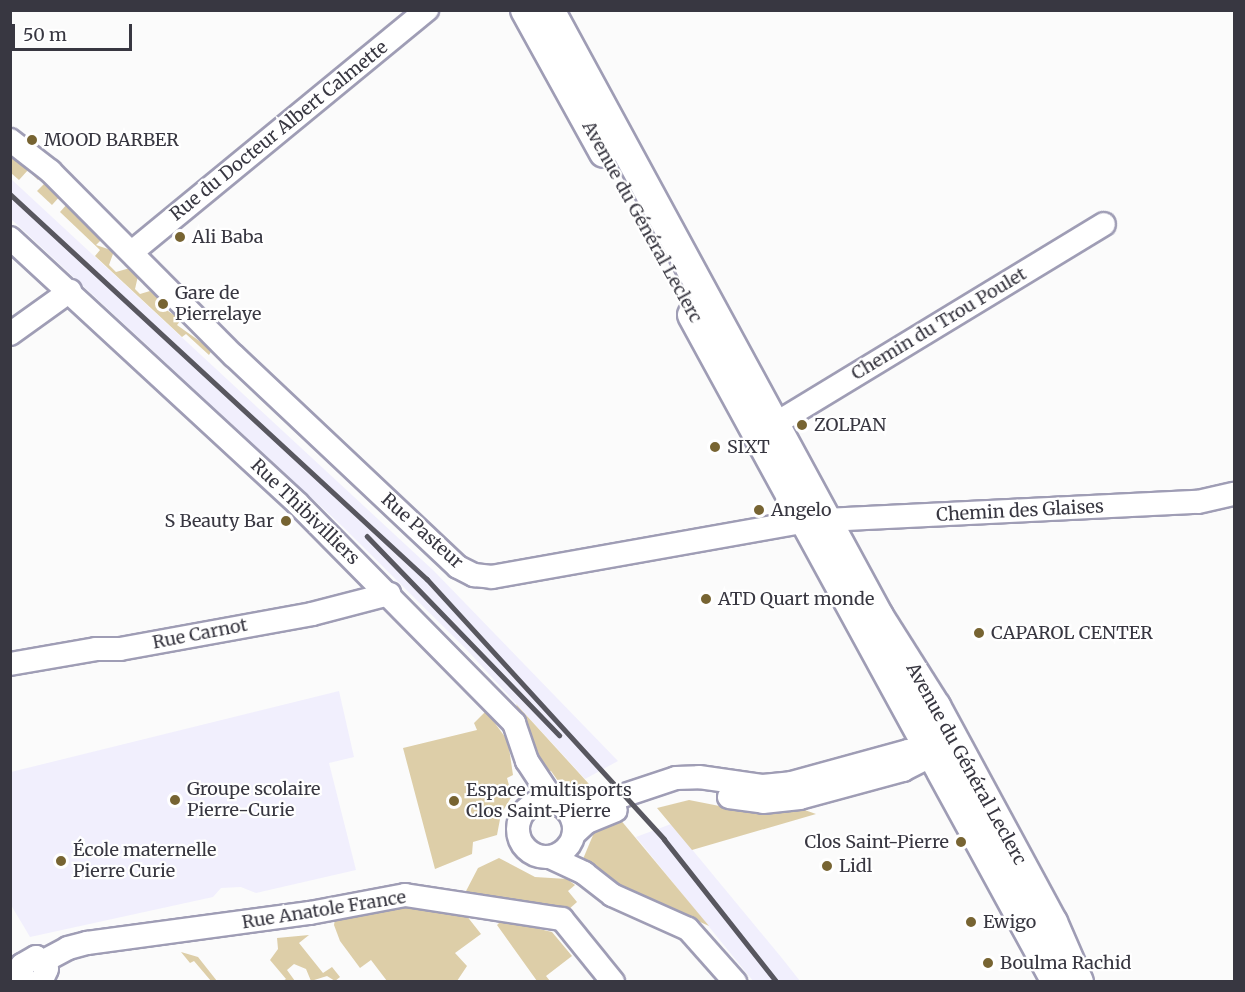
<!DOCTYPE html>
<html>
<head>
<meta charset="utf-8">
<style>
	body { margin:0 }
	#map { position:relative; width:1245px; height:992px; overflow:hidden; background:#fbfbfb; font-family:Merriweather,serif }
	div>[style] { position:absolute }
	.built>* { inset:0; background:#f1effd }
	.green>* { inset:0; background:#ddcea8 }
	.roads { filter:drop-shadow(2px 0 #9f9db5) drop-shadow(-2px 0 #9f9db5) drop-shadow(0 2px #9f9db5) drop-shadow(0 -2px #9f9db5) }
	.minor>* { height:22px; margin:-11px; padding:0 11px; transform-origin:11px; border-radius:11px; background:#fff }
	.minor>.ring { margin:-11px; padding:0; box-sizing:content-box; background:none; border:22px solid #fff; border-radius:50% }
	.major>* { height:28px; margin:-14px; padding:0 14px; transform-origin:14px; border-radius:14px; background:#fff }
	.rail>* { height:4.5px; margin:-2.25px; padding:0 2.25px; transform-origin:2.25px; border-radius:2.25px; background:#58575f }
	.dots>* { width:16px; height:16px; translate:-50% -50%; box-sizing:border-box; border:3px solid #fff; border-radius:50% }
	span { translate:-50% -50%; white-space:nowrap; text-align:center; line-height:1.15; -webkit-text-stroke:4.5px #fff; paint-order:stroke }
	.street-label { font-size:18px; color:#383741 }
	.poi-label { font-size:18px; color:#383741 }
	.left { translate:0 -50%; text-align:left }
	.right { translate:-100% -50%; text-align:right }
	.frame { position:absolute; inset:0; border:12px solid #383741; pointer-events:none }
	.scale { position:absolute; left:12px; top:24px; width:120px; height:27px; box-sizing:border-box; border:3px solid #383741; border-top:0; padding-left:8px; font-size:18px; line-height:21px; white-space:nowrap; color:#383741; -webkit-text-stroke:4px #fff; paint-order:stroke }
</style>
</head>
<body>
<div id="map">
	<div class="built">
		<div style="clip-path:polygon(10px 178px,434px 571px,618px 761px,585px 779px,466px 649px,342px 526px,11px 219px)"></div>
		<div style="clip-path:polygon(339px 691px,354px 757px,329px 763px,356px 870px,256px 893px,241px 887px,221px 888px,213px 897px,30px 937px,11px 905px,11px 772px)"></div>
		<div style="clip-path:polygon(671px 824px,781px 957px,800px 981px,753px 981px,636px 837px)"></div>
	</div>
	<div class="green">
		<div style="clip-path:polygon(10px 153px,40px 177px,38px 180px,28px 170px,19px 180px,11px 173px)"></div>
		<div style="clip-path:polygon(46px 182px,61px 195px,52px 205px,37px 191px)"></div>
		<div style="clip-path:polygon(68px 203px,102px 239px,96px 245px,114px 251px,109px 265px,116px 272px,130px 268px,138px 276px,135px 289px,140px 294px,150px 291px,159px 299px,158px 304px,181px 320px,177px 325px,212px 350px,209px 355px,186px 334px,182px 337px,95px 256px,100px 250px,60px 212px)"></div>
		<div style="clip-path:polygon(516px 704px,599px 795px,563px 788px,551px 771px,543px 770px)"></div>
		<div style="clip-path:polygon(486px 711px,508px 741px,513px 775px,507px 778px,512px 796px,501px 814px,497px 835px,473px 842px,472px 854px,435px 869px,403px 748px,477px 730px,474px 723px)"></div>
		<div style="clip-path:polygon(689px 800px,755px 813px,799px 808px,816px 814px,692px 850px,657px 808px)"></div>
		<div style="clip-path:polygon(619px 818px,709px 926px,600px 877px,583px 859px,596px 828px)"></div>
		<div style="clip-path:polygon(499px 858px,535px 877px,567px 879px,575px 885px,568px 891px,577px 902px,559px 918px,465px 893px,478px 868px)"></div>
		<div style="clip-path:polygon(422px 906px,466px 915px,481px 934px,455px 953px,467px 966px,457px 981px,387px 981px,371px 960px,360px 968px,340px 941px,334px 925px,335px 919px,381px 909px)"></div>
		<div style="clip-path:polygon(502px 920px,552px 932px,572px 956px,546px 976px,550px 981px,537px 981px,497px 925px)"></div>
		<div style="clip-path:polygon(309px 935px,299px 943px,323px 973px,332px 967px,340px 977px,335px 981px,327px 976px,311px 981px,306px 969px,294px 964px,287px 970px,295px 981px,283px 981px,286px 979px,270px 960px,278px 949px,277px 938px)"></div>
		<div style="clip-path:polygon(181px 952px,198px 957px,217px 981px,211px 981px,194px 961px,190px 963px)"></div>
	</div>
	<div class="roads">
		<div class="minor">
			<div style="left:10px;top:140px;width:51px;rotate:37.8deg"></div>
			<div style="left:50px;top:171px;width:260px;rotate:45.2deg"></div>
			<div style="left:233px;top:355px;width:309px;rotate:43.3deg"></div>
			<div style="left:458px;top:567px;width:18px;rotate:27deg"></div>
			<div style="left:474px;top:575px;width:18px;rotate:6deg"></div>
			<div style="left:492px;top:577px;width:318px;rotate:-10.1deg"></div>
			<div style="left:805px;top:521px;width:393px;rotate:-2.8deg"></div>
			<div style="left:1198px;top:502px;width:37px;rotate:-13deg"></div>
			<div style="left:10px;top:238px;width:392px;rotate:42.7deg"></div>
			<div style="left:298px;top:504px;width:308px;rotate:45.4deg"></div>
			<div style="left:514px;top:723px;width:40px;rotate:71.1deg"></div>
			<div style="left:527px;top:761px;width:49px;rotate:56.6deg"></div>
			<div style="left:132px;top:252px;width:382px;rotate:-39.4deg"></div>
			<div style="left:10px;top:334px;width:74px;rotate:-35.6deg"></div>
			<div style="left:762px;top:432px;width:400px;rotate:-31.3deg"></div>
			<div style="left:10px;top:664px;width:87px;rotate:-9.9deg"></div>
			<div style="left:96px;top:649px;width:24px"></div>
			<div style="left:120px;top:649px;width:195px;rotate:-10.3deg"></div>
			<div style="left:312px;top:614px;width:80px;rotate:-14.6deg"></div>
			<div style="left:729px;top:797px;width:34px;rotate:8deg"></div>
			<div style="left:763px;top:802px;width:37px;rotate:-6deg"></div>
			<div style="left:800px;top:798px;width:107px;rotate:-15.2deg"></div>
			<div style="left:903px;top:770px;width:33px;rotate:-27deg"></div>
			<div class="ring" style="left:518px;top:801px;width:34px;height:34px"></div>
			<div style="left:562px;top:806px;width:33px;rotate:-2deg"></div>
			<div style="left:595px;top:805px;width:85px;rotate:-18.4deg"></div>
			<div style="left:676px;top:778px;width:23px;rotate:-2deg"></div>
			<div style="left:699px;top:777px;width:65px;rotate:8deg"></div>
			<div style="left:763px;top:786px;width:28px;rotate:-6deg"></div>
			<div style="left:791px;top:783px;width:121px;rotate:-15.3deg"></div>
			<div style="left:908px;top:751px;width:35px;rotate:10deg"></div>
			<div style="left:574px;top:834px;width:18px;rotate:-43deg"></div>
			<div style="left:587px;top:822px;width:31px;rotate:-22deg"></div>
			<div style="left:550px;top:857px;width:38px;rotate:25deg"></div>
			<div style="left:584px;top:873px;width:36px;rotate:38deg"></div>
			<div style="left:612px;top:895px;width:83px;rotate:24.1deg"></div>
			<div style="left:688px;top:929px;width:71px;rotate:48.4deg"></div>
			<div style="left:44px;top:961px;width:27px;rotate:-28deg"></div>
			<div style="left:68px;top:948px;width:20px;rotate:-15deg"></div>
			<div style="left:87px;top:943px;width:225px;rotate:-7.7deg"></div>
			<div style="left:310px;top:913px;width:97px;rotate:-10.7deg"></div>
			<div style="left:405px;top:895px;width:159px;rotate:8.7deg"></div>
			<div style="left:562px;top:919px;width:81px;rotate:51deg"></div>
			<div style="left:27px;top:982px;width:11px;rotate:-124deg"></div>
			<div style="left:21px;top:973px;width:8px;rotate:-83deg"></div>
			<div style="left:22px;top:965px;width:16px;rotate:-30deg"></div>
			<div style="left:36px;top:957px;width:16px;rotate:47deg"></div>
			<div style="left:47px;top:969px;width:14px;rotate:115deg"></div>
		</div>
		<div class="major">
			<div style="left:525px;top:10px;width:163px;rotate:61.1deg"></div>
			<div style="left:550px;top:10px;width:690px;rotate:61.5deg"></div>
			<div style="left:879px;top:616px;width:107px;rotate:57.7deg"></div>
			<div style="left:936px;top:706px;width:246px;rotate:61.6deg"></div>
			<div style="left:1053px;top:922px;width:65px;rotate:66.6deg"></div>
			<div style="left:692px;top:315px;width:760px;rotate:61.38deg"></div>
		</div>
	</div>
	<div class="rail">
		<div style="left:10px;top:194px;width:568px;rotate:42.72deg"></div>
		<div style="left:427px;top:579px;width:352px;rotate:47.6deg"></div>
		<div style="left:664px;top:839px;width:182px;rotate:51.7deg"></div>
		<div style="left:367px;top:536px;width:277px;rotate:46deg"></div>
	</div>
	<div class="dots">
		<div style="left:32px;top:140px;background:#776432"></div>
		<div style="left:180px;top:237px;background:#776432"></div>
		<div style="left:163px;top:304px;background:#776432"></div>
		<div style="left:802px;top:425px;background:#776432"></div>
		<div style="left:715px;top:447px;background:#776432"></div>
		<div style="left:759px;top:510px;background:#776432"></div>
		<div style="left:286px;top:521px;background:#776432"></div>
		<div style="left:706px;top:599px;background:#776432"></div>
		<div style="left:979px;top:633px;background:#776432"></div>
		<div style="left:175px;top:800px;background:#776432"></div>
		<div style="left:454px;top:801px;background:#776432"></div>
		<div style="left:961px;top:842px;background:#776432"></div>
		<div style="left:61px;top:861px;background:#776432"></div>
		<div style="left:827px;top:866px;background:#776432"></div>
		<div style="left:971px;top:922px;background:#776432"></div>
		<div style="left:988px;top:963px;background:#776432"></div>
	</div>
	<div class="street-label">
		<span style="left:279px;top:131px;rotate:-39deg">Rue du Docteur Albert Calmette</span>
		<span style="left:642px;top:222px;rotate:61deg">Avenue du Général Leclerc</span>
		<span style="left:939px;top:324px;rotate:-31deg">Chemin du Trou Poulet</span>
		<span style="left:1020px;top:511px;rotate:-3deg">Chemin des Glaises</span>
		<span style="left:305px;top:512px;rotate:44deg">Rue Thibivilliers</span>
		<span style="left:422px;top:531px;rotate:42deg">Rue Pasteur</span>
		<span style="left:200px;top:634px;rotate:-11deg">Rue Carnot</span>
		<span style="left:966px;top:764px;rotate:61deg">Avenue du Général Leclerc</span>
		<span style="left:324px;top:910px;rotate:-9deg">Rue Anatole France</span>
	</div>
	<div class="poi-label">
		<span class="left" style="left:44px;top:140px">MOOD BARBER</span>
		<span class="left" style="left:192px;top:237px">Ali Baba</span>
		<span class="left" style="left:175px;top:304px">Gare de<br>Pierrelaye</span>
		<span class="left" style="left:814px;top:425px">ZOLPAN</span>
		<span class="left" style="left:727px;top:447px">SIXT</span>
		<span class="left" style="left:771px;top:510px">Angelo</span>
		<span class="right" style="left:274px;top:521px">S Beauty Bar</span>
		<span class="left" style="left:718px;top:599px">ATD Quart monde</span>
		<span class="left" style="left:991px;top:633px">CAPAROL CENTER</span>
		<span class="left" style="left:187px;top:800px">Groupe scolaire<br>Pierre-Curie</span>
		<span class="left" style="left:466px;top:801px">Espace multisports<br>Clos Saint-Pierre</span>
		<span class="right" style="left:949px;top:842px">Clos Saint-Pierre</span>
		<span class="left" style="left:73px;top:861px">École maternelle<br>Pierre Curie</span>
		<span class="left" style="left:839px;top:866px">Lidl</span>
		<span class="left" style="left:983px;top:922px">Ewigo</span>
		<span class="left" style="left:1000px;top:963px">Boulma Rachid</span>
	</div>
	<div class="frame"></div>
	<div class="scale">50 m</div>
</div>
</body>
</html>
